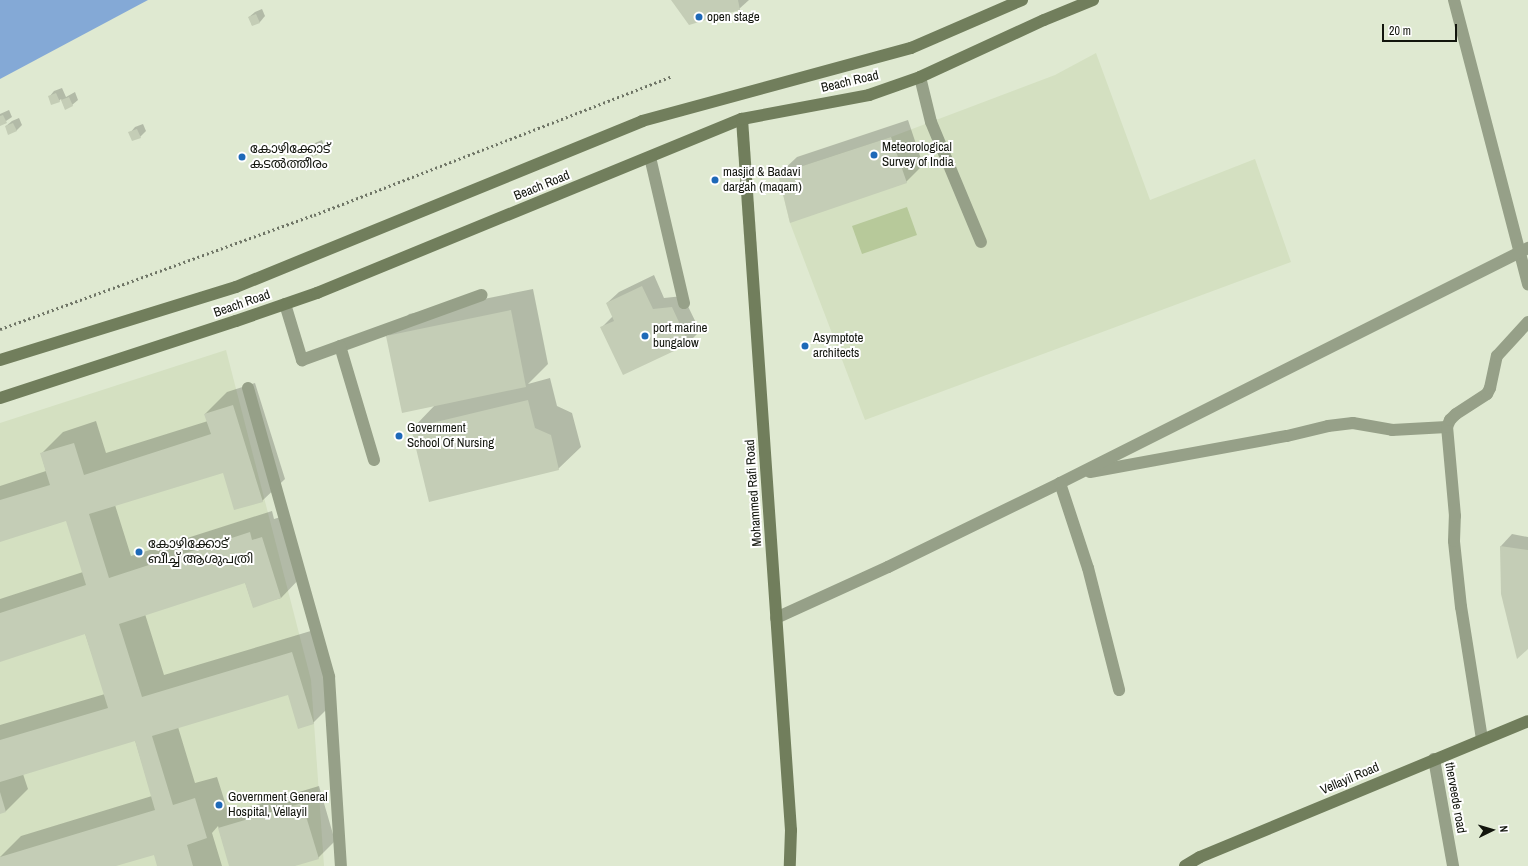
<!DOCTYPE html>
<html>
<head>
<meta charset="utf-8">
<style>
	body { margin:0 }
	#map { position:relative; width:1528px; height:866px; overflow:hidden; background:#dfe9d1; font-family:"Archivo Narrow","Noto Sans Malayalam",sans-serif }
	div>[style] { position:absolute }
	.built>* { inset:0; background:#d4e0c1 }
	.green>* { inset:0; background:#b7c99a }
	.water>* { inset:0; background:#84a9d6 }
	.shadow>* { inset:0; background:#0003 }
	.building>* { inset:0; background:#c4cdb6 }
	.path>* { height:2.5px; margin-top:-1.25px; transform-origin:0; background:repeating-linear-gradient(90deg,#6f7566 0 2px,transparent 0 5px) }
	.lane>* { height:12px; margin:-6px; padding:0 6px; transform-origin:6px; border-radius:6px; background:#96a088 }
	.street>* { height:12px; margin:-6px; padding:0 6px; transform-origin:6px; border-radius:6px; background:#96a088 }
	.secondary>* { height:12px; margin:-6px; padding:0 6px; transform-origin:6px; border-radius:6px; background:#717e5c }
	.dots>* { width:11px; height:11px; translate:-50% -50%; box-sizing:border-box; border:2px solid #fff; border-radius:50% }
	span { translate:-50% -50%; white-space:nowrap; text-align:center; line-height:1.15; -webkit-text-stroke:4px #fff; paint-order:stroke }
	.poi-label { font-size:13px; color:#12150d }
	.left { translate:0 -50%; text-align:left }
	.street-label { font-size:13px; color:#12150d }
	.north { position:absolute; left:1472px; top:810px; width:40px; height:40px; -webkit-text-stroke:3px #fff; paint-order:stroke; rotate:85deg; font-size:11px; font-weight:700; line-height:16px; text-align:center; color:#12150d }
	.north::after { content:''; display:block; margin:auto; width:14px; height:18px; background:#12150d; clip-path:polygon(50% 0,100% 100%,50% 72%,0 100%) }
	.scale { position:absolute; left:1382px; top:24px; width:75px; height:18px; box-sizing:border-box; border:2px solid #12150d; border-top:0; padding-left:5px; font-size:12px; line-height:14px; white-space:nowrap; color:#12150d; -webkit-text-stroke:3px #fff; paint-order:stroke }
</style>
</head>
<body>
<div id="map">
	<div class="built">
		<div style="clip-path:polygon(1096px 53px,1150px 200px,1255px 159px,1291px 262px,865px 420px,790px 223px,778px 174px,891px 137px,1055px 75px)"></div>
		<div style="clip-path:polygon(226px 350px,311px 680px,324px 866px,0 866px,0 423px)"></div>
	</div>
	<div class="green">
		<div style="clip-path:polygon(907px 207px,917px 235px,862px 254px,852px 226px)"></div>
	</div>
	<div class="water">
		<div style="clip-path:polygon(0 0,148px 0,0 79px)"></div>
	</div>
	<div class="shadow">
		<div style="clip-path:polygon(672px 0,749px 0,739px 9px)"></div>
		<div style="clip-path:polygon(262px 9px,265px 16px,260px 22px,252px 25px,249px 17px,255px 12px)"></div>
		<div style="clip-path:polygon(62px 88px,66px 97px,75px 92px,78px 100px,72px 105px,65px 108px,61px 99px,59px 101px,49px 97px,54px 91px)"></div>
		<div style="clip-path:polygon(9px 110px,12px 117px,0 125px,0 114px)"></div>
		<div style="clip-path:polygon(19px 118px,22px 125px,16px 131px,6px 126px,12px 121px)"></div>
		<div style="clip-path:polygon(908px 120px,923px 165px,906px 182px,779px 174px,797px 157px)"></div>
		<div style="clip-path:polygon(143px 124px,146px 131px,140px 137px,130px 133px,135px 127px)"></div>
		<div style="clip-path:polygon(322px 140px,325px 148px,320px 153px,309px 149px,315px 143px)"></div>
		<div style="clip-path:polygon(654px 275px,664px 298px,683px 296px,700px 331px,688px 343px,601px 328px,613px 316px,607px 303px,619px 292px)"></div>
		<div style="clip-path:polygon(533px 289px,548px 364px,528px 384px,550px 378px,557px 406px,572px 413px,581px 447px,558px 469px,412px 429px,436px 404px,387px 337px,409px 314px)"></div>
		<div style="clip-path:polygon(255px 383px,285px 479px,262px 501px,223px 472px,115px 505px,131px 556px,272px 511px,274px 519px,284px 516px,303px 575px,281px 598px,253px 606px,245px 582px,145px 614px,164px 675px,314px 630px,335px 701px,313px 723px,288px 694px,178px 727px,195px 783px,217px 777px,230px 818px,236px 811px,319px 786px,335px 841px,318px 858px,291px 866px,230px 866px,218px 826px,212px 833px,222px 866px,158px 866px,154px 853px,113px 866px,1px 866px,0 857px,21px 836px,152px 796px,135px 740px,23px 774px,28px 789px,6px 811px,0 813px,0 725px,105px 694px,85px 633px,0 661px,0 599px,83px 572px,67px 520px,0 541px,0 486px,46px 471px,41px 454px,63px 432px,96px 421px,106px 453px,208px 421px,205px 414px,227px 392px)"></div>
		<div style="clip-path:polygon(1512px 534px,1528px 537px,1528px 648px,1502px 593px,1501px 546px)"></div>
	</div>
	<div class="building">
		<div style="clip-path:polygon(671px 0,738px 0,740px 10px,689px 25px)"></div>
		<div style="clip-path:polygon(256px 14px,260px 23px,252px 26px,248px 17px)"></div>
		<div style="clip-path:polygon(56px 93px,60px 102px,51px 105px,48px 96px)"></div>
		<div style="clip-path:polygon(69px 97px,73px 106px,65px 110px,61px 100px)"></div>
		<div style="clip-path:polygon(3px 115px,7px 123px,0 126px,0 116px)"></div>
		<div style="clip-path:polygon(13px 123px,17px 131px,8px 135px,5px 126px)"></div>
		<div style="clip-path:polygon(137px 129px,141px 138px,132px 141px,128px 132px)"></div>
		<div style="clip-path:polygon(891px 137px,907px 183px,790px 223px,778px 174px)"></div>
		<div style="clip-path:polygon(317px 145px,320px 154px,312px 157px,308px 149px)"></div>
		<div style="clip-path:polygon(642px 286px,653px 309px,672px 307px,689px 344px,623px 375px,600px 327px,614px 321px,606px 303px)"></div>
		<div style="clip-path:polygon(511px 310px,526px 387px,402px 413px,386px 336px)"></div>
		<div style="clip-path:polygon(528px 400px,535px 428px,551px 435px,559px 470px,429px 502px,411px 428px)"></div>
		<div style="clip-path:polygon(233px 405px,263px 502px,234px 510px,223px 473px,89px 514px,109px 578px,250px 532px,252px 540px,262px 537px,281px 598px,253px 608px,245px 583px,119px 624px,142px 697px,292px 652px,314px 724px,298px 729px,288px 695px,152px 736px,173px 805px,195px 798px,207px 838px,187px 845px,193px 866px,157px 866px,154px 855px,116px 866px,0 866px,0 857px,155px 810px,135px 741px,0 782px,0 740px,108px 708px,85px 634px,0 662px,0 613px,86px 585px,66px 521px,0 542px,0 500px,50px 485px,40px 453px,74px 443px,84px 475px,211px 434px,204px 414px)"></div>
		<div style="clip-path:polygon(1500px 546px,1528px 550px,1528px 649px,1517px 659px,1501px 594px)"></div>
		<div style="clip-path:polygon(0 792px,6px 812px,0 814px)"></div>
		<div style="clip-path:polygon(302px 803px,319px 859px,295px 866px,229px 866px,218px 828px)"></div>
	</div>
	<div class="path">
		<div style="left:0;top:329px;width:334px;rotate:-20deg"></div>
		<div style="left:314px;top:215px;width:384px;rotate:-21.2deg"></div>
	</div>
	<div class="lane">
		<div style="left:920px;top:77px;width:46px;rotate:76.3deg"></div>
		<div style="left:931px;top:122px;width:130px;rotate:67.4deg"></div>
		<div style="left:650px;top:157px;width:150px;rotate:76.9deg"></div>
		<div style="left:285px;top:304px;width:59px;rotate:73.1deg"></div>
		<div style="left:302px;top:360px;width:191px;rotate:-19.9deg"></div>
		<div style="left:340px;top:346px;width:119px;rotate:73.4deg"></div>
		<div style="left:248px;top:388px;width:300px;rotate:74.3deg"></div>
		<div style="left:329px;top:677px;width:189px;rotate:86.4deg"></div>
	</div>
	<div class="street">
		<div style="left:1454px;top:0;width:294px;rotate:75.4deg"></div>
		<div style="left:1090px;top:472px;width:200px;rotate:-10.4deg"></div>
		<div style="left:1287px;top:436px;width:42px;rotate:-13.7deg"></div>
		<div style="left:1328px;top:426px;width:25px;rotate:-7deg"></div>
		<div style="left:1353px;top:423px;width:40px;rotate:10deg"></div>
		<div style="left:1392px;top:430px;width:55px;rotate:-3.1deg"></div>
		<div style="left:1060px;top:483px;width:89px;rotate:71.8deg"></div>
		<div style="left:1088px;top:568px;width:126px;rotate:75.7deg"></div>
		<div style="left:776px;top:618px;width:123px;rotate:-24.5deg"></div>
		<div style="left:888px;top:567px;width:191px;rotate:-26deg"></div>
		<div style="left:1060px;top:483px;width:524px;rotate:-26.66deg"></div>
		<div style="left:1482px;top:739px;width:134px;rotate:-99deg"></div>
		<div style="left:1461px;top:607px;width:66px;rotate:-96.1deg"></div>
		<div style="left:1454px;top:541px;width:25px;rotate:-88deg"></div>
		<div style="left:1455px;top:516px;width:89px;rotate:-95.1deg"></div>
		<div style="left:1447px;top:427px;width:8px;rotate:-67deg"></div>
		<div style="left:1450px;top:420px;width:8px;rotate:-45deg"></div>
		<div style="left:1456px;top:414px;width:37px;rotate:-33deg"></div>
		<div style="left:1487px;top:394px;width:7px;rotate:-63deg"></div>
		<div style="left:1490px;top:388px;width:33px;rotate:-78deg"></div>
		<div style="left:1497px;top:356px;width:46px;rotate:-47.6deg"></div>
		<div style="left:1434px;top:759px;width:109px;rotate:79.9deg"></div>
	</div>
	<div class="secondary">
		<div style="left:742px;top:119px;width:713px;rotate:86.06deg"></div>
		<div style="left:791px;top:830px;width:36px;rotate:92deg"></div>
		<div style="left:0;top:360px;width:247px;rotate:-17.2deg"></div>
		<div style="left:236px;top:287px;width:439px;rotate:-22.2deg"></div>
		<div style="left:642px;top:121px;width:279px;rotate:-15.2deg"></div>
		<div style="left:911px;top:48px;width:121px;rotate:-23.4deg"></div>
		<div style="left:0;top:398px;width:248px;rotate:-18.1deg"></div>
		<div style="left:236px;top:321px;width:86px;rotate:-19.1deg"></div>
		<div style="left:317px;top:293px;width:459px;rotate:-22.3deg"></div>
		<div style="left:742px;top:119px;width:129px;rotate:-10.7deg"></div>
		<div style="left:869px;top:95px;width:54px;rotate:-19.4deg"></div>
		<div style="left:920px;top:77px;width:136px;rotate:-24.7deg"></div>
		<div style="left:1044px;top:20px;width:53px;rotate:-22.2deg"></div>
		<div style="left:1185px;top:866px;width:17px;rotate:-31deg"></div>
		<div style="left:1200px;top:857px;width:355px;rotate:-22.5deg"></div>
	</div>
	<div class="dots">
		<div style="left:699px;top:17px;background:#1e69b8"></div>
		<div style="left:874px;top:155px;background:#1e69b8"></div>
		<div style="left:242px;top:157px;background:#1e69b8"></div>
		<div style="left:715px;top:180px;background:#1e69b8"></div>
		<div style="left:645px;top:336px;background:#1e69b8"></div>
		<div style="left:805px;top:346px;background:#1e69b8"></div>
		<div style="left:399px;top:436px;background:#1e69b8"></div>
		<div style="left:139px;top:552px;background:#1e69b8"></div>
		<div style="left:219px;top:805px;background:#1e69b8"></div>
	</div>
	<div class="poi-label">
		<span class="left" style="left:707px;top:17px">open stage</span>
		<span class="left" style="left:882px;top:155px">Meteorological<br>Survey of India</span>
		<span class="left" style="left:250px;top:157px">കോഴിക്കോട്<br>കടൽത്തീരം</span>
		<span class="left" style="left:723px;top:180px">masjid &amp; Badavi<br>dargah (maqam)</span>
		<span class="left" style="left:653px;top:336px">port marine<br>bungalow</span>
		<span class="left" style="left:813px;top:346px">Asymptote<br>architects</span>
		<span class="left" style="left:407px;top:436px">Government<br>School Of Nursing</span>
		<span class="left" style="left:148px;top:552px">കോഴിക്കോട്<br>ബീച്ച് ആശുപത്രി</span>
		<span class="left" style="left:228px;top:805px">Government General<br>Hospital, Vellayil</span>
	</div>
	<div class="street-label">
		<span style="left:850px;top:82px;rotate:-13deg">Beach Road</span>
		<span style="left:542px;top:186px;rotate:-22deg">Beach Road</span>
		<span style="left:242px;top:304px;rotate:-19deg">Beach Road</span>
		<span style="left:754px;top:493px;rotate:-94deg">Mohammed Rafi Road</span>
		<span style="left:1350px;top:779px;rotate:-23deg">Vellayil Road</span>
		<span style="left:1455px;top:798px;rotate:80deg">therveede road</span>
	</div>
	<div class="north">N</div>
	<div class="scale">20 m</div>
</div>
</body>
</html>
